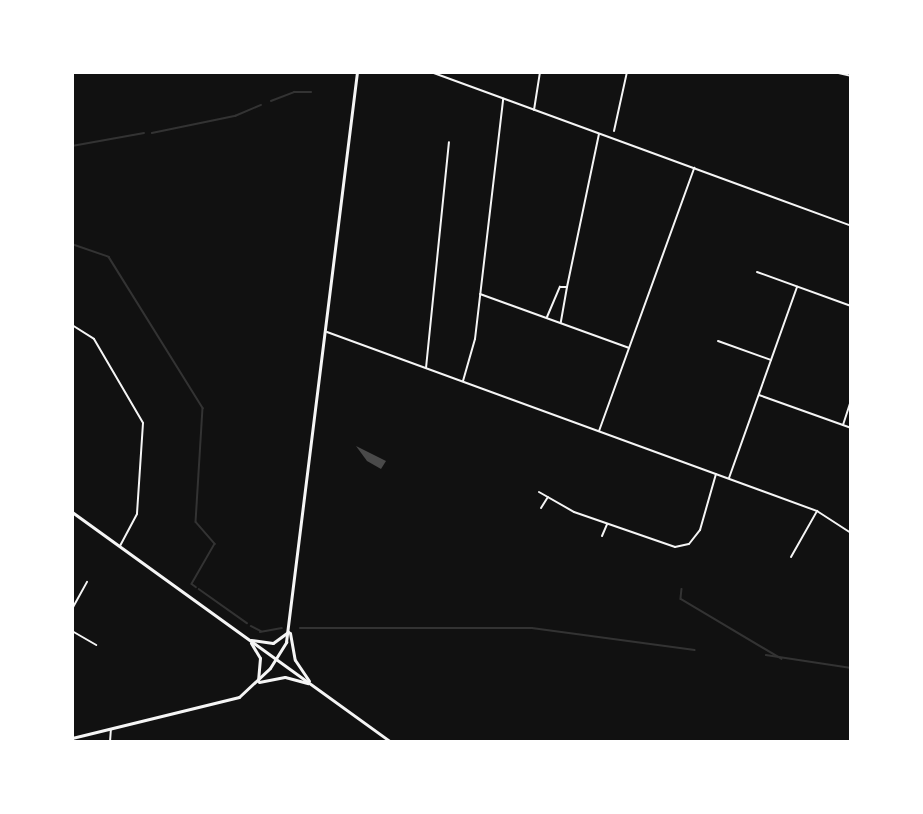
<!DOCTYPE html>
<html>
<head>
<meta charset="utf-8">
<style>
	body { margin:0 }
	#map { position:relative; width:923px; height:814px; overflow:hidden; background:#111; font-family:"Fira Sans",sans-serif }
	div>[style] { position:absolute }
	.stream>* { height:1.5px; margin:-0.75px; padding:0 0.75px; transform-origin:0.75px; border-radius:0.75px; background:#333 }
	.building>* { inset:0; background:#4a4a4a }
	.minor>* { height:2px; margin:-1px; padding:0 1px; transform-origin:1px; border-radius:1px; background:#f5f5f5 }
	.tertiary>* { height:3px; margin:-1.5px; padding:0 1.5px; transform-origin:1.5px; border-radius:1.5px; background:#f5f5f5 }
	span { translate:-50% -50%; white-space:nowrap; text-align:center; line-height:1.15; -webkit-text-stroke:6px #fff; paint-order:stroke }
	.frame { position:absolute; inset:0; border:74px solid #fff; pointer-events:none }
</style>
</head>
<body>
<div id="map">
	<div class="stream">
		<div style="left:271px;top:101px;width:25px;rotate:-21deg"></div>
		<div style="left:294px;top:92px;width:17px"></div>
		<div style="left:152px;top:133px;width:85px;rotate:-11.6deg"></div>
		<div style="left:235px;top:116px;width:28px;rotate:-23deg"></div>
		<div style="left:72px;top:146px;width:73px;rotate:-10.2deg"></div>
		<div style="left:72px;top:244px;width:39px;rotate:19deg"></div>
		<div style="left:109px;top:257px;width:178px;rotate:58.1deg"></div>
		<div style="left:203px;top:408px;width:114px;rotate:93.5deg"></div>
		<div style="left:196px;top:522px;width:29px;rotate:49deg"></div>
		<div style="left:215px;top:544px;width:46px;rotate:119.9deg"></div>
		<div style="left:192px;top:584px;width:5px;rotate:37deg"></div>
		<div style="left:199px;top:589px;width:59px;rotate:35.3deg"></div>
		<div style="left:682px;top:589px;width:10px;rotate:96deg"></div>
		<div style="left:681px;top:599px;width:117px;rotate:30.7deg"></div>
		<div style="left:251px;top:626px;width:11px;rotate:27deg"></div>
		<div style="left:300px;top:628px;width:232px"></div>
		<div style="left:532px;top:628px;width:164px;rotate:7.7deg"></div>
		<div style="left:260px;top:632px;width:22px;rotate:-10deg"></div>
		<div style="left:766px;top:655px;width:86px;rotate:8.7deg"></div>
	</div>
	<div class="building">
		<div style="clip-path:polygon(356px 446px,386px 461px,381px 469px,367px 461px)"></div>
	</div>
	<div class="minor">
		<div style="left:431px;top:72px;width:447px;rotate:20.1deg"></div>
		<div style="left:834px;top:72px;width:17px;rotate:13deg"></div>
		<div style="left:534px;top:110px;width:38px;rotate:-81deg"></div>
		<div style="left:614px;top:131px;width:60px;rotate:-77.6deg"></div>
		<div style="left:757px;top:272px;width:100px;rotate:19.9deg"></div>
		<div style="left:567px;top:287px;width:156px;rotate:-78.2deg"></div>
		<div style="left:480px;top:294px;width:158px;rotate:19.9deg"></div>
		<div style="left:547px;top:317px;width:33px;rotate:-67deg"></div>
		<div style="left:560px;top:287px;width:7px"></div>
		<div style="left:567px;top:287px;width:36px;rotate:100deg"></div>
		<div style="left:72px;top:325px;width:26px;rotate:32deg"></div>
		<div style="left:94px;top:339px;width:97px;rotate:59.7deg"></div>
		<div style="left:143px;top:423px;width:91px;rotate:93.8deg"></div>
		<div style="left:137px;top:514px;width:36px;rotate:118deg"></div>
		<div style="left:327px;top:332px;width:522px;rotate:20.07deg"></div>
		<div style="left:817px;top:511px;width:40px;rotate:32.9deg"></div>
		<div style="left:718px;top:341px;width:56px;rotate:19.7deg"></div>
		<div style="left:426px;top:368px;width:227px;rotate:-84.2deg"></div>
		<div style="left:463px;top:381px;width:44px;rotate:-74.1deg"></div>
		<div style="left:475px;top:339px;width:242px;rotate:-83.3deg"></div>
		<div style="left:759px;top:395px;width:98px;rotate:19.7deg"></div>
		<div style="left:843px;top:425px;width:26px;rotate:-72deg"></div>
		<div style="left:599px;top:431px;width:280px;rotate:-70.1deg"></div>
		<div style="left:729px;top:478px;width:203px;rotate:-70.4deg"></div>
		<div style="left:539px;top:492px;width:40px;rotate:29.7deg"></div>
		<div style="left:574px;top:512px;width:107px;rotate:19.1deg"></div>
		<div style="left:675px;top:547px;width:14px;rotate:-12deg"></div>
		<div style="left:689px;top:544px;width:18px;rotate:-52deg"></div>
		<div style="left:700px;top:530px;width:58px;rotate:-74.1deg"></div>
		<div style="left:541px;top:508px;width:13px;rotate:-58deg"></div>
		<div style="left:602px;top:536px;width:13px;rotate:-67deg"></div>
		<div style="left:791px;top:557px;width:53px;rotate:-60.5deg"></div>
		<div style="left:72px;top:609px;width:31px;rotate:-61deg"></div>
		<div style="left:72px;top:631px;width:28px;rotate:30deg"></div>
		<div style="left:110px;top:742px;width:13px;rotate:-86deg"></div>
	</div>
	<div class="tertiary">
		<div style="left:72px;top:512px;width:393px;rotate:35.8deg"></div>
		<div style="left:290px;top:633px;width:27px;rotate:80deg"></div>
		<div style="left:295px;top:660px;width:25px;rotate:56deg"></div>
		<div style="left:251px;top:640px;width:22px;rotate:8deg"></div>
		<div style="left:273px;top:643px;width:19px;rotate:-36deg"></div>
		<div style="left:251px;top:643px;width:17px;rotate:59deg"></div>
		<div style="left:260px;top:658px;width:23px;rotate:95deg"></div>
		<div style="left:259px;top:682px;width:26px;rotate:-11deg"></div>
		<div style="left:285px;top:677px;width:24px;rotate:15deg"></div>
		<div style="left:72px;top:738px;width:172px;rotate:-13.8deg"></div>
		<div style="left:239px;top:697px;width:42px;rotate:-43.1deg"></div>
		<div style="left:270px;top:668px;width:31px;rotate:-58deg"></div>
		<div style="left:286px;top:642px;width:574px;rotate:-82.9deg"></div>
	</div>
	<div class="frame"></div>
</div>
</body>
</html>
